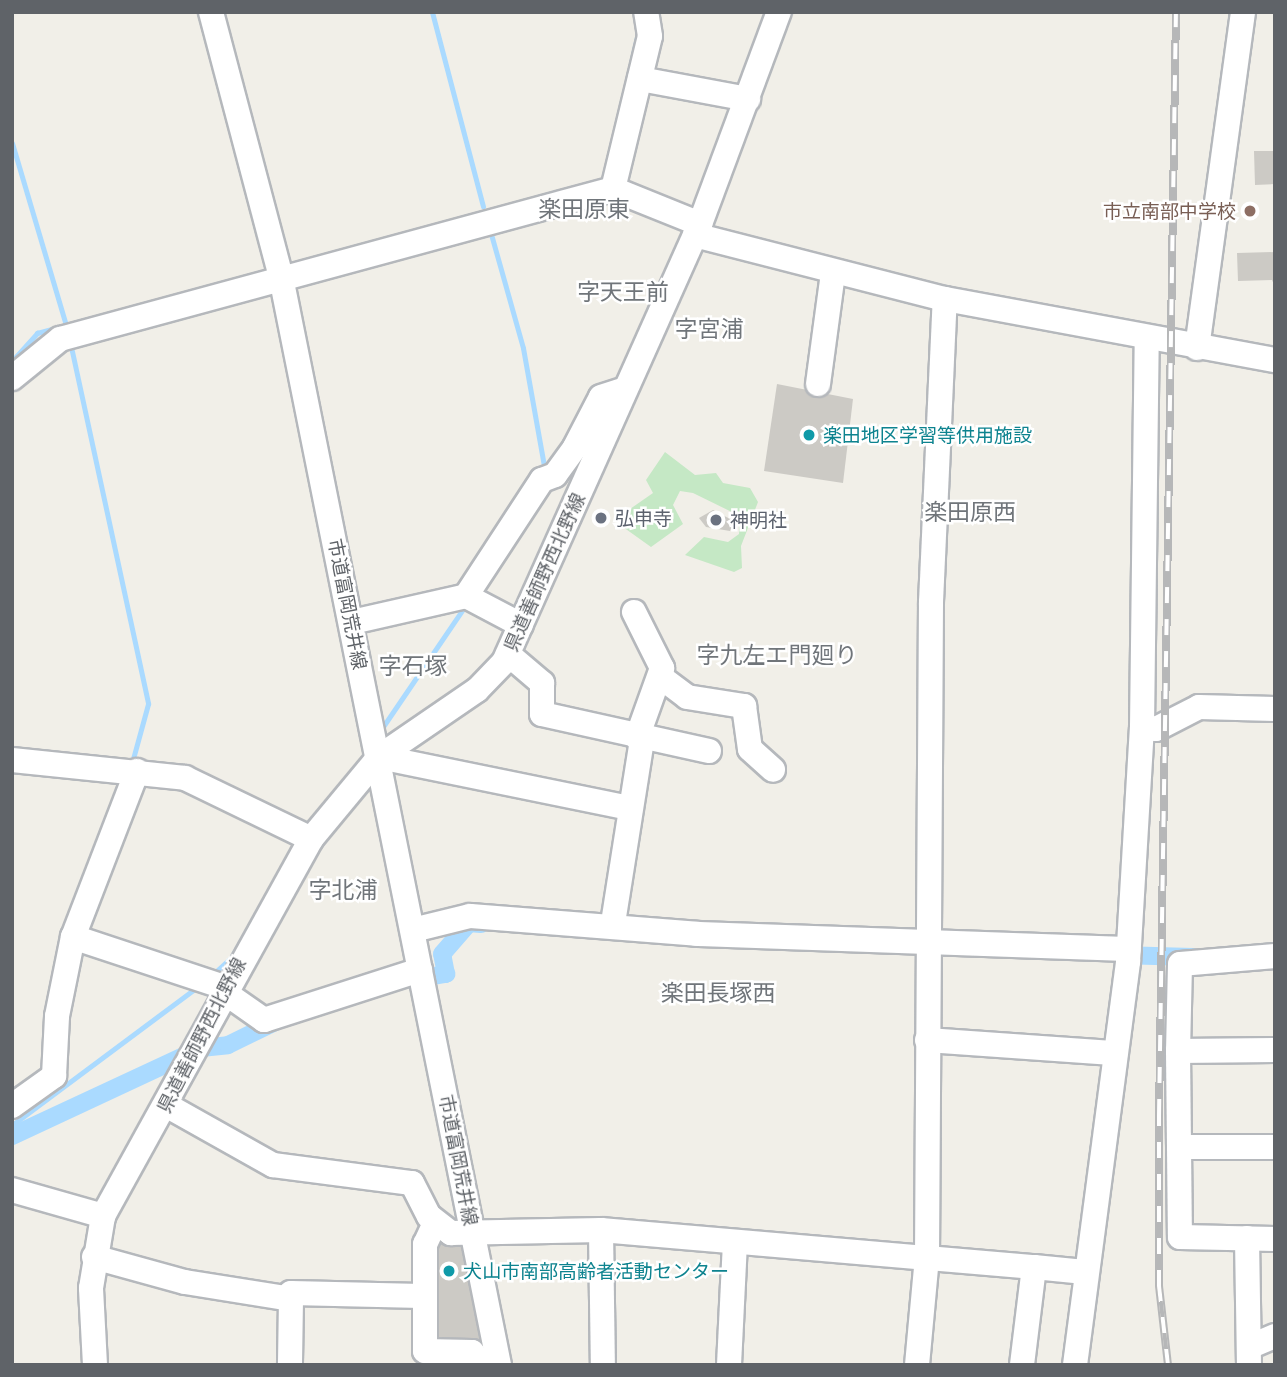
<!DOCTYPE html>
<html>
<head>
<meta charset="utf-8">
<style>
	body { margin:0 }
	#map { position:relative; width:1287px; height:1377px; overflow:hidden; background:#f1efe8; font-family:Lato,"Noto Sans JP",sans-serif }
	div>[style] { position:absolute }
	.green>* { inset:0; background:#c5e8c5 }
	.stream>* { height:5px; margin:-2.5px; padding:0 2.5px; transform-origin:2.5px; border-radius:2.5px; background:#aadaff }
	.canal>* { height:18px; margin:-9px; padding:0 9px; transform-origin:9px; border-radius:9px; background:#aadaff }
	.building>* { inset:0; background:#cccac5 }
	.roads { filter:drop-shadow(2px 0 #b5b8bc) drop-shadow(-2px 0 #b5b8bc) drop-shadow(0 2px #b5b8bc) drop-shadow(0 -2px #b5b8bc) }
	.minor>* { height:24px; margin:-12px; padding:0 12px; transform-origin:12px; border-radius:12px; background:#fff }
	.rail>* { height:8px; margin-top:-4px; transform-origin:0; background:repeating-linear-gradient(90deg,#fff 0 16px,#b6b7b8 0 32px); box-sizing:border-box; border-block:2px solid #b6b7b8 }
	.dots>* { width:19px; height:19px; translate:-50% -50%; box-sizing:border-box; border:4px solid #fff; border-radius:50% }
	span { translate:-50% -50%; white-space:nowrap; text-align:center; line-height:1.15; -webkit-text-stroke:5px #fff; paint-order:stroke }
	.education-label { font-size:19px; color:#785e54 }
	.right { translate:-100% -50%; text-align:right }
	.culture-label { font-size:19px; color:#0d838f }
	.left { translate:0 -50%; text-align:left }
	.worship-label { font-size:19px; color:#5b616d }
	.street-label { font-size:19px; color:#5f6368 }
	.quarter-label { font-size:23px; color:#70757a }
	.frame { position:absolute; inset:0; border:14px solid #5f6368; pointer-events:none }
</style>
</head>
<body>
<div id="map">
	<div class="green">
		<div style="clip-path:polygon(665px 452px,695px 475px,716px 473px,723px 483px,750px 488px,758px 502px,741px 546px,742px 568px,734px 572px,685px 555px,704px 537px,728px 542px,739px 534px,740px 516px,693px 493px,680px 491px,673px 505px,683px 524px,651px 547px,623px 527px,630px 509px,653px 493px,646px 480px)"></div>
	</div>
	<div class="stream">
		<div style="left:432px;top:12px;width:201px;rotate:75.3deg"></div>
		<div style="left:631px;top:63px;width:36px;rotate:-77deg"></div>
		<div style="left:12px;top:143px;width:194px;rotate:73.5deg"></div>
		<div style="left:491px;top:234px;width:118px;rotate:74.3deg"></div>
		<div style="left:523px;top:348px;width:126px;rotate:79.9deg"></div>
		<div style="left:70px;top:342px;width:370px;rotate:77.8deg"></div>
		<div style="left:148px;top:704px;width:64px;rotate:105.3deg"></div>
		<div style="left:12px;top:361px;width:38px;rotate:-48deg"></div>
		<div style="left:37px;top:333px;width:57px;rotate:-15.3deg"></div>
		<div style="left:380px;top:731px;width:155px;rotate:-55.8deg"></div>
		<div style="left:213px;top:974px;width:24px;rotate:-42deg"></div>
		<div style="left:231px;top:958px;width:134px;rotate:-60.6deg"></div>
		<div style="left:12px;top:1125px;width:231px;rotate:-36.7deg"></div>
	</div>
	<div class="canal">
		<div style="left:1117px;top:955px;width:76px;rotate:1.5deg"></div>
		<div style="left:411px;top:980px;width:36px;rotate:-10deg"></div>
		<div style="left:446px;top:974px;width:20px;rotate:-101deg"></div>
		<div style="left:442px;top:954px;width:41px;rotate:-48.9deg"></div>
		<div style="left:469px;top:923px;width:12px;rotate:5deg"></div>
		<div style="left:12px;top:1136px;width:208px;rotate:-25deg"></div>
		<div style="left:201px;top:1048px;width:27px;rotate:-6deg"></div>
		<div style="left:228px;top:1045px;width:55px;rotate:-26.1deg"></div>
	</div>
	<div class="building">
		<div style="clip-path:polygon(1254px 151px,1275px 151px,1275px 184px,1255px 185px)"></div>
		<div style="clip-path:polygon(1275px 252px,1275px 287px,1272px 280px,1238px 281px,1237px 253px)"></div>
		<div style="clip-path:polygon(777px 384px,853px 399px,843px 483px,764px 471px)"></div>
		<div style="clip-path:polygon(713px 510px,734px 521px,730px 531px,706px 527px,699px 518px)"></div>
		<div style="clip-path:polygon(436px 1232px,468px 1244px,487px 1360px,427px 1349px)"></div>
	</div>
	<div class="roads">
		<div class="minor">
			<div style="left:211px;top:12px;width:274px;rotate:75.2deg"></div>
			<div style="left:281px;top:277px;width:1110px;rotate:78.67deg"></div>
			<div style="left:640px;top:79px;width:110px;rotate:10.5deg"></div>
			<div style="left:613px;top:189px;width:157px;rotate:-76.4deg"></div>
			<div style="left:650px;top:36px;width:24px;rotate:-99deg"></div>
			<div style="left:695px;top:235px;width:258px;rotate:14.4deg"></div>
			<div style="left:945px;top:299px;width:336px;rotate:10.5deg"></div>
			<div style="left:1197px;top:348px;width:339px;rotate:-82.2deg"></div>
			<div style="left:12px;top:378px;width:62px;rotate:-39.1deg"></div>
			<div style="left:60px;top:339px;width:573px;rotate:-15.18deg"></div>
			<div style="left:613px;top:189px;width:94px;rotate:21.9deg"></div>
			<div style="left:818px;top:384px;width:112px;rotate:-82.3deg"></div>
			<div style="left:466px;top:596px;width:62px;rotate:27.8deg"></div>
			<div style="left:634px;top:612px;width:63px;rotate:63.4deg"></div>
			<div style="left:662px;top:668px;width:74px;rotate:109.7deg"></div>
			<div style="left:352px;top:622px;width:117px;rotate:-12.8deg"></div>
			<div style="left:466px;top:596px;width:139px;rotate:-56.8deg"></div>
			<div style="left:542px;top:480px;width:14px;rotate:-21deg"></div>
			<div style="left:555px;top:475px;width:34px;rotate:-54deg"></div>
			<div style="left:575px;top:447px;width:56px;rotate:-62.5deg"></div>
			<div style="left:601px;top:397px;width:22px;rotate:-18deg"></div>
			<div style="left:508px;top:654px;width:45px;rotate:40.5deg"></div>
			<div style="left:542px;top:683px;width:31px;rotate:90deg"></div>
			<div style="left:542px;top:714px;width:171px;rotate:12.5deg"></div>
			<div style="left:662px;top:678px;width:31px;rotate:37deg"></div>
			<div style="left:687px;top:697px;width:58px;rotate:9deg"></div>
			<div style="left:744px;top:706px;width:43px;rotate:82.1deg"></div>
			<div style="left:750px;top:749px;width:31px;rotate:42deg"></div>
			<div style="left:1142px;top:727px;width:14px;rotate:8deg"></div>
			<div style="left:1156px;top:729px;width:48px;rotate:-27.1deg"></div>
			<div style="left:1199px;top:707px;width:76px;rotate:1.5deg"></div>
			<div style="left:379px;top:757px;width:256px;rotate:11.5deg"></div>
			<div style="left:12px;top:760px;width:174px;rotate:5.9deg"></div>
			<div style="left:185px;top:778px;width:140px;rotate:25.8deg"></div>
			<div style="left:613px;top:923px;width:186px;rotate:-81deg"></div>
			<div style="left:413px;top:930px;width:59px;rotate:-13.8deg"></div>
			<div style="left:470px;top:916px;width:228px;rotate:4.5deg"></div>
			<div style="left:697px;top:934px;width:432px;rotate:2deg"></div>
			<div style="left:73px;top:937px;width:162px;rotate:18.3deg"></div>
			<div style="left:1275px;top:956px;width:95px;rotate:175.2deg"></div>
			<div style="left:1180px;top:964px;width:87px;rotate:91.3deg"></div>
			<div style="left:1178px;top:1051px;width:186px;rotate:89.4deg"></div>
			<div style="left:1180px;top:1237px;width:95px;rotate:1.2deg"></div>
			<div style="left:224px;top:992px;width:49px;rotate:35deg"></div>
			<div style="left:264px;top:1020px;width:164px;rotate:-17.8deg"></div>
			<div style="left:927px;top:1040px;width:186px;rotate:4deg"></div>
			<div style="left:1178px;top:1051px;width:97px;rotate:-0.6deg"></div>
			<div style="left:166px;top:1105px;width:123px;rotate:29.3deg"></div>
			<div style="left:273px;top:1165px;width:140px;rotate:7.4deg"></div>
			<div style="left:412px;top:1183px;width:37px;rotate:63deg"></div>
			<div style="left:429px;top:1216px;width:28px;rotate:38deg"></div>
			<div style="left:451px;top:1233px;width:150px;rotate:-1.1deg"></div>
			<div style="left:601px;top:1230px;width:435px;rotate:4.9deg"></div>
			<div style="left:1034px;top:1267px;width:99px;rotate:97deg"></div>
			<div style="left:12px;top:1106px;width:52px;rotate:-35.5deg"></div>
			<div style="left:54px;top:1076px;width:60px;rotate:-87.1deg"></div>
			<div style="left:57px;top:1016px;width:81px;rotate:-78.6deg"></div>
			<div style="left:73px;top:937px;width:178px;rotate:-68.9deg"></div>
			<div style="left:1179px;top:1147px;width:96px"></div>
			<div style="left:12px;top:1190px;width:95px;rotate:15.9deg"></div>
			<div style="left:435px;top:1223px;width:23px;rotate:115deg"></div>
			<div style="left:425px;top:1244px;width:107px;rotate:90deg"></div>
			<div style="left:425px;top:1351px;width:47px;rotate:1.2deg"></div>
			<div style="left:472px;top:1352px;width:16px;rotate:52deg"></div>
			<div style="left:601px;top:1230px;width:135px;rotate:89.2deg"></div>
			<div style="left:1247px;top:1238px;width:127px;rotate:89.1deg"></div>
			<div style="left:94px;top:1257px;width:94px;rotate:15.4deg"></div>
			<div style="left:185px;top:1282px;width:107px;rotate:9.1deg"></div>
			<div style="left:291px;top:1299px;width:66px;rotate:90.9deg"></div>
			<div style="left:1034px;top:1267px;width:51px;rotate:5.6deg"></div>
			<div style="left:286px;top:1298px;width:7px;rotate:-45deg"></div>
			<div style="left:291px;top:1293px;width:131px;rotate:1.3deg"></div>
			<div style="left:1249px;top:1347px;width:28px;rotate:-23deg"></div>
			<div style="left:95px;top:1365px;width:77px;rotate:-93deg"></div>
			<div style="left:91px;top:1288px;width:73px;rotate:-80.5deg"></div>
			<div style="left:103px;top:1216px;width:431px;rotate:-61.1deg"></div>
			<div style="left:311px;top:839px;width:107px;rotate:-50.3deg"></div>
			<div style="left:379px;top:757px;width:119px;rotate:-34.4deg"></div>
			<div style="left:477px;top:690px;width:39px;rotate:-46deg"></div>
			<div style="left:504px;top:662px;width:480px;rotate:-65.9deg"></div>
			<div style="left:700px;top:224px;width:226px;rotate:-69.6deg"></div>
			<div style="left:729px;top:1365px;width:121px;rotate:-87.2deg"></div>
			<div style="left:917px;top:1365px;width:108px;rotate:-84.7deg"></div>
			<div style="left:927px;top:1257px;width:655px;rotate:-89.65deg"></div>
			<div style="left:931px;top:602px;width:303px;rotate:-87.4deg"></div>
			<div style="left:1075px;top:1365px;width:406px;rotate:-82.5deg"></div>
			<div style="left:1128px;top:962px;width:235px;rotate:-86.6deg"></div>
			<div style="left:1142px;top:727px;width:386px;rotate:-89.3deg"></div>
		</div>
	</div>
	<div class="rail">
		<div style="left:1168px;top:1365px;width:80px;rotate:-96.5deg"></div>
		<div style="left:1159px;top:1286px;width:171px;rotate:-90deg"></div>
		<div style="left:1159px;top:1115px;width:1103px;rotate:-89.12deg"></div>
	</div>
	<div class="dots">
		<div style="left:1250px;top:211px;background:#8d6e63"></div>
		<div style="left:809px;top:435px;background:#0f9aa8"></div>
		<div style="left:601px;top:518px;background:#6b7280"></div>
		<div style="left:716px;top:520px;background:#6b7280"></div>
		<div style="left:449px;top:1271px;background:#0f9aa8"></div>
	</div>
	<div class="education-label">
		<span class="right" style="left:1236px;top:211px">市立南部中学校</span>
	</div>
	<div class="culture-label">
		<span class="left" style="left:823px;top:435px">楽田地区学習等供用施設</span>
		<span class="left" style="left:463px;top:1271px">犬山市南部高齢者活動センター</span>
	</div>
	<div class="worship-label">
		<span class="left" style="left:615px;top:518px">弘申寺</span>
		<span class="left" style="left:730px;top:520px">神明社</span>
	</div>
	<div class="street-label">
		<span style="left:544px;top:572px;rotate:-66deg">県道善師野西北野線</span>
		<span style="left:348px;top:604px;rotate:79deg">市道富岡荒井線</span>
		<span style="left:201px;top:1035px;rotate:-63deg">県道善師野西北野線</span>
		<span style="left:459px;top:1160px;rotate:79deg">市道富岡荒井線</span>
	</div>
	<div class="quarter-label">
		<span style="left:584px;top:208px">楽田原東</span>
		<span style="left:623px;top:291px">字天王前</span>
		<span style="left:709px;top:328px">字宮浦</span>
		<span style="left:970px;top:511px">楽田原西</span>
		<span style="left:777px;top:654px">字九左エ門廻り</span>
		<span style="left:413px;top:665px">字石塚</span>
		<span style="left:343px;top:889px">字北浦</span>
		<span style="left:718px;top:992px">楽田長塚西</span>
	</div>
	<div class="frame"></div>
</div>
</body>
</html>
